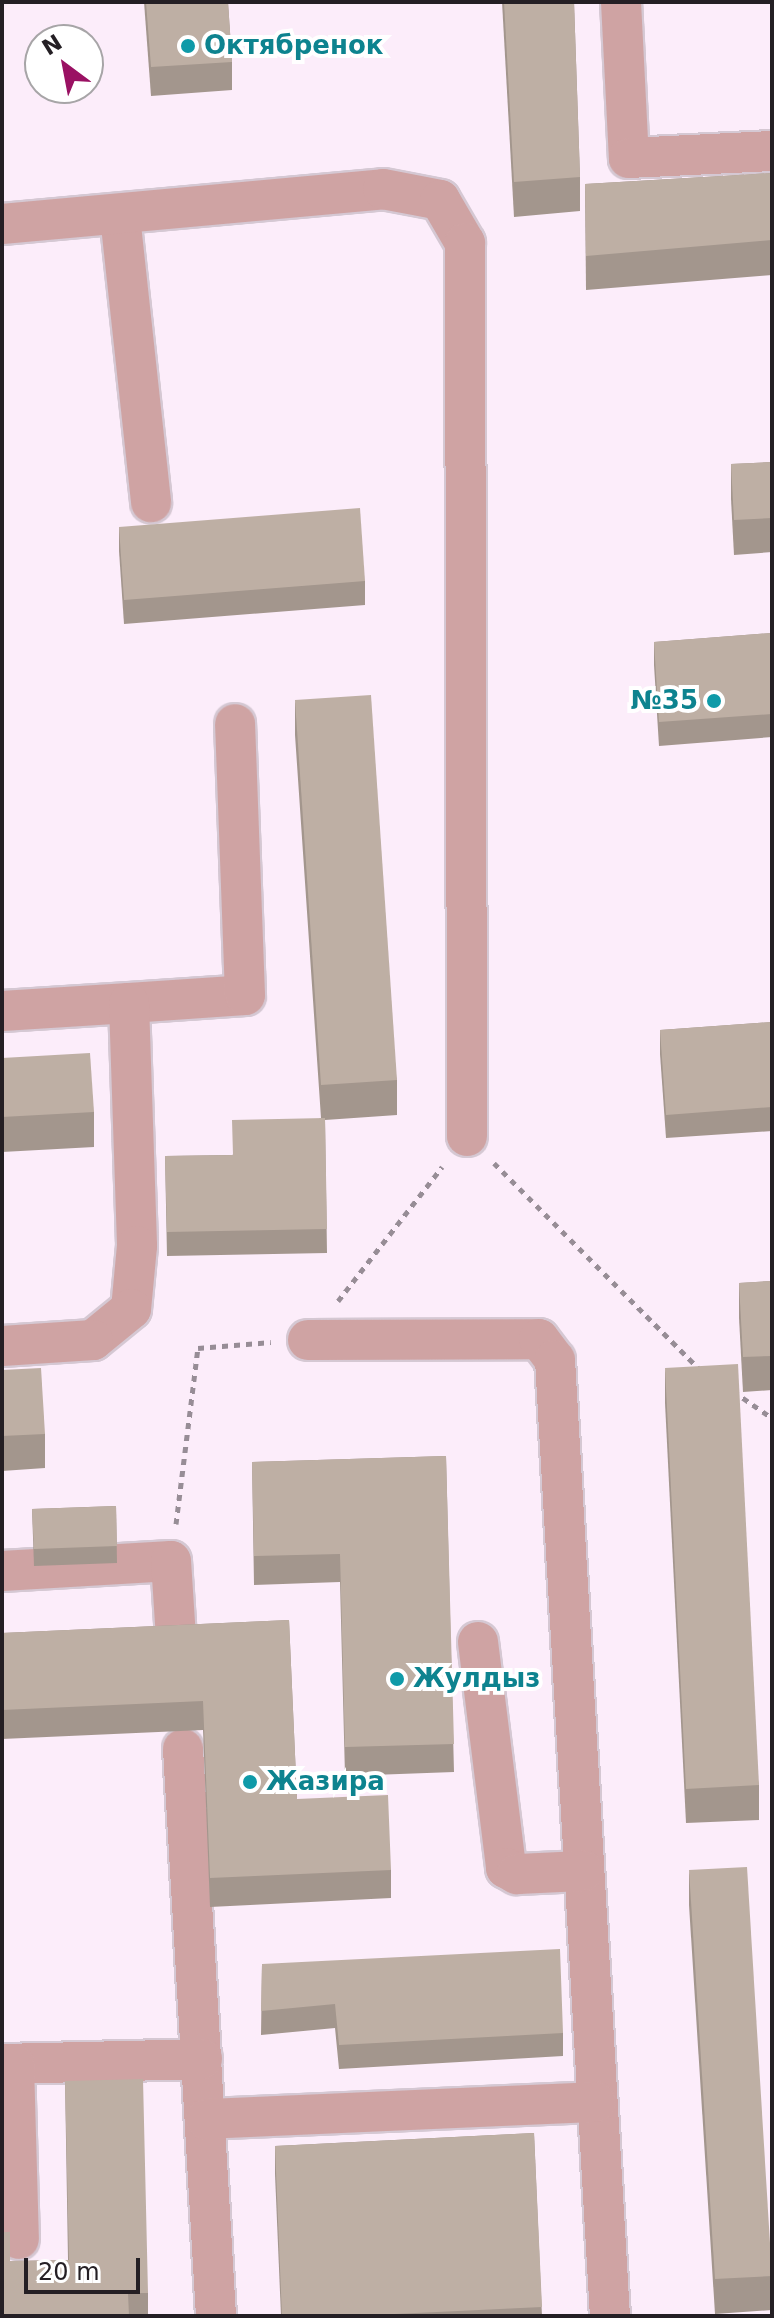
<!DOCTYPE html>
<html>
<head>
<meta charset="utf-8">
<style>
	body { margin:0 }
	#map { position:relative; width:774px; height:2318px; overflow:hidden; background:#fcedfa; font-family:"DejaVu Sans",sans-serif }
	div>[style] { position:absolute }
	.path>* { height:5px; margin-top:-2.5px; transform-origin:0; background:repeating-linear-gradient(90deg,#978d96 0 6px,transparent 0 12px) }
	.roads { filter:drop-shadow(2px 0 #d5c8d3) drop-shadow(-2px 0 #d5c8d3) drop-shadow(0 2px #d5c8d3) drop-shadow(0 -2px #d5c8d3) }
	.minor>* { height:40px; margin:-20px; padding:0 20px; transform-origin:20px; border-radius:20px; background:#cfa3a3 }
	.wall>* { inset:0; background:#a3968d }
	.building>* { inset:0; background:#beafa4 }
	.dots>* { width:22px; height:22px; translate:-50% -50%; box-sizing:border-box; border:4px solid #fff; border-radius:50% }
	span { translate:-50% -50%; white-space:nowrap; text-align:center; line-height:1.15; -webkit-text-stroke:8px #fff; paint-order:stroke }
	.culture-label { font-size:26px; color:#0d838f; font-weight:700 }
	.left { translate:0 -50%; text-align:left }
	.right { translate:-100% -50%; text-align:right }
	.frame { position:absolute; inset:0; border:4px solid #241f24; pointer-events:none }
	.north { position:absolute; left:24px; top:24px; width:80px; height:80px; box-sizing:border-box; background:#fff; border:2px solid #a7a5a7; border-radius:50%; rotate:328deg; font-size:22px; font-weight:700; line-height:32px; text-align:center; color:#241f24 }
	.north::after { content:''; display:block; margin:auto; width:28px; height:36px; background:#9a1163; clip-path:polygon(50% 0,100% 100%,50% 72%,0 100%) }
	.scale { position:absolute; left:24px; top:2258px; width:116px; height:36px; box-sizing:border-box; border:4px solid #241f24; border-top:0; padding-left:10px; font-size:24px; line-height:28px; white-space:nowrap; color:#241f24; -webkit-text-stroke:6px #fff; paint-order:stroke }
</style>
</head>
<body>
<div id="map">
	<div class="path">
		<div style="left:494px;top:1163px;width:293px;rotate:45.1deg"></div>
		<div style="left:338px;top:1301px;width:170px;rotate:-52.2deg"></div>
		<div style="left:733px;top:1391px;width:47px;rotate:34.7deg"></div>
		<div style="left:176px;top:1524px;width:177px;rotate:-82.9deg"></div>
		<div style="left:198px;top:1348px;width:73px;rotate:-4.7deg"></div>
	</div>
	<div class="roads">
		<div class="minor">
			<div style="left:621px;top:2px;width:156px;rotate:87.1deg"></div>
			<div style="left:629px;top:158px;width:143px;rotate:-2.8deg"></div>
			<div style="left:120px;top:216px;width:288px;rotate:83.8deg"></div>
			<div style="left:2px;top:224px;width:383px;rotate:-5.2deg"></div>
			<div style="left:383px;top:189px;width:58px;rotate:10.9deg"></div>
			<div style="left:440px;top:200px;width:50px;rotate:59.8deg"></div>
			<div style="left:465px;top:243px;width:893px;rotate:89.87deg"></div>
			<div style="left:129px;top:1003px;width:116px;rotate:-3.9deg"></div>
			<div style="left:245px;top:995px;width:271px;rotate:-92.1deg"></div>
			<div style="left:2px;top:1011px;width:127px;rotate:-3.6deg"></div>
			<div style="left:129px;top:1003px;width:243px;rotate:88.1deg"></div>
			<div style="left:137px;top:1246px;width:63px;rotate:95.4deg"></div>
			<div style="left:131px;top:1309px;width:49px;rotate:140.8deg"></div>
			<div style="left:93px;top:1340px;width:91px;rotate:176.2deg"></div>
			<div style="left:308px;top:1340px;width:231px;rotate:-0.2deg"></div>
			<div style="left:539px;top:1339px;width:26px;rotate:53deg"></div>
			<div style="left:555px;top:1360px;width:958px;rotate:86.71deg"></div>
			<div style="left:2px;top:1571px;width:169px;rotate:-3.4deg"></div>
			<div style="left:171px;top:1561px;width:77px;rotate:86.3deg"></div>
			<div style="left:478px;top:1642px;width:228px;rotate:82.9deg"></div>
			<div style="left:506px;top:1868px;width:13px;rotate:29deg"></div>
			<div style="left:517px;top:1874px;width:66px;rotate:-2.6deg"></div>
			<div style="left:183px;top:1749px;width:568px;rotate:86.67deg"></div>
			<div style="left:2px;top:2064px;width:200px;rotate:-1.4deg"></div>
			<div style="left:14px;top:2064px;width:175px;rotate:88.4deg"></div>
			<div style="left:206px;top:2119px;width:390px;rotate:-2.5deg"></div>
		</div>
	</div>
	<div class="wall">
		<div style="clip-path:polygon(144px 2px,228px 2px,232px 62px,232px 90px,151px 96px)"></div>
		<div style="clip-path:polygon(502px 2px,574px 2px,580px 177px,580px 211px,514px 217px)"></div>
		<div style="clip-path:polygon(772px 173px,772px 275px,586px 290px,585px 184px)"></div>
		<div style="clip-path:polygon(772px 462px,772px 552px,734px 555px,731px 499px,731px 464px)"></div>
		<div style="clip-path:polygon(119px 527px,365px 581px,365px 605px,124px 624px,119px 551px)"></div>
		<div style="clip-path:polygon(772px 633px,772px 737px,659px 746px,654px 665px,654px 642px)"></div>
		<div style="clip-path:polygon(295px 700px,397px 1080px,397px 1115px,325px 1120px,327px 1253px,167px 1256px,165px 1156px,232px 1155px,321px 1118px,295px 735px)"></div>
		<div style="clip-path:polygon(772px 1022px,772px 1131px,666px 1138px,660px 1054px,660px 1030px)"></div>
		<div style="clip-path:polygon(2px 1058px,94px 1112px,94px 1147px,2px 1152px)"></div>
		<div style="clip-path:polygon(772px 1281px,772px 1390px,743px 1392px,739px 1318px,739px 1283px)"></div>
		<div style="clip-path:polygon(665px 1368px,759px 1785px,759px 1820px,686px 1823px,665px 1403px)"></div>
		<div style="clip-path:polygon(2px 1370px,45px 1434px,45px 1468px,2px 1471px)"></div>
		<div style="clip-path:polygon(446px 1456px,454px 1772px,345px 1776px,340px 1582px,254px 1585px,252px 1462px)"></div>
		<div style="clip-path:polygon(116px 1506px,117px 1563px,34px 1566px,32px 1509px)"></div>
		<div style="clip-path:polygon(289px 1620px,297px 1799px,391px 1870px,391px 1898px,210px 1907px,203px 1730px,2px 1739px,2px 1633px)"></div>
		<div style="clip-path:polygon(689px 1870px,772px 2272px,772px 2310px,715px 2314px,689px 1905px)"></div>
		<div style="clip-path:polygon(262px 1964px,563px 2033px,563px 2056px,339px 2069px,335px 2028px,261px 2035px)"></div>
		<div style="clip-path:polygon(65px 2081px,148px 2293px,148px 2316px,2px 2316px,10px 2261px,68px 2260px)"></div>
		<div style="clip-path:polygon(534px 2133px,542px 2316px,281px 2316px,275px 2174px,275px 2146px)"></div>
	</div>
	<div class="building">
		<div style="clip-path:polygon(146px 2px,228px 2px,232px 62px,151px 67px)"></div>
		<div style="clip-path:polygon(504px 2px,574px 2px,580px 177px,514px 182px)"></div>
		<div style="clip-path:polygon(772px 173px,772px 240px,586px 256px,585px 184px)"></div>
		<div style="clip-path:polygon(772px 462px,772px 518px,734px 520px,731px 464px)"></div>
		<div style="clip-path:polygon(360px 508px,365px 581px,124px 600px,119px 527px)"></div>
		<div style="clip-path:polygon(772px 633px,772px 714px,659px 722px,654px 642px)"></div>
		<div style="clip-path:polygon(371px 695px,397px 1080px,321px 1085px,295px 700px)"></div>
		<div style="clip-path:polygon(772px 1022px,772px 1107px,666px 1115px,660px 1030px)"></div>
		<div style="clip-path:polygon(90px 1053px,94px 1112px,2px 1117px,2px 1058px)"></div>
		<div style="clip-path:polygon(325px 1118px,327px 1229px,167px 1232px,165px 1156px,233px 1155px,232px 1120px)"></div>
		<div style="clip-path:polygon(772px 1281px,772px 1356px,743px 1357px,739px 1283px)"></div>
		<div style="clip-path:polygon(738px 1364px,759px 1785px,686px 1789px,665px 1368px)"></div>
		<div style="clip-path:polygon(41px 1368px,45px 1434px,2px 1436px,2px 1370px)"></div>
		<div style="clip-path:polygon(446px 1456px,454px 1744px,345px 1747px,340px 1554px,254px 1556px,252px 1462px)"></div>
		<div style="clip-path:polygon(116px 1506px,117px 1546px,34px 1549px,32px 1509px)"></div>
		<div style="clip-path:polygon(289px 1620px,297px 1799px,388px 1795px,391px 1870px,210px 1878px,203px 1701px,2px 1710px,2px 1633px)"></div>
		<div style="clip-path:polygon(747px 1867px,772px 2276px,715px 2279px,689px 1870px)"></div>
		<div style="clip-path:polygon(560px 1949px,563px 2033px,339px 2045px,335px 2004px,261px 2011px,262px 1964px)"></div>
		<div style="clip-path:polygon(143px 2079px,148px 2293px,128px 2293px,129px 2316px,2px 2316px,2px 2232px,10px 2232px,10px 2261px,69px 2260px,65px 2081px)"></div>
		<div style="clip-path:polygon(534px 2133px,542px 2307px,353px 2316px,282px 2316px,275px 2146px)"></div>
	</div>
	<div class="dots">
		<div style="left:188px;top:46px;background:#0f9aa8"></div>
		<div style="left:714px;top:701px;background:#0f9aa8"></div>
		<div style="left:397px;top:1679px;background:#0f9aa8"></div>
		<div style="left:250px;top:1782px;background:#0f9aa8"></div>
	</div>
	<div class="culture-label">
		<span class="left" style="left:204px;top:46px">Октябренок</span>
		<span class="right" style="left:698px;top:701px">№35</span>
		<span class="left" style="left:413px;top:1679px">Жулдыз</span>
		<span class="left" style="left:266px;top:1782px">Жазира</span>
	</div>
	<div class="frame"></div>
	<div class="north">N</div>
	<div class="scale">20 m</div>
</div>
</body>
</html>
